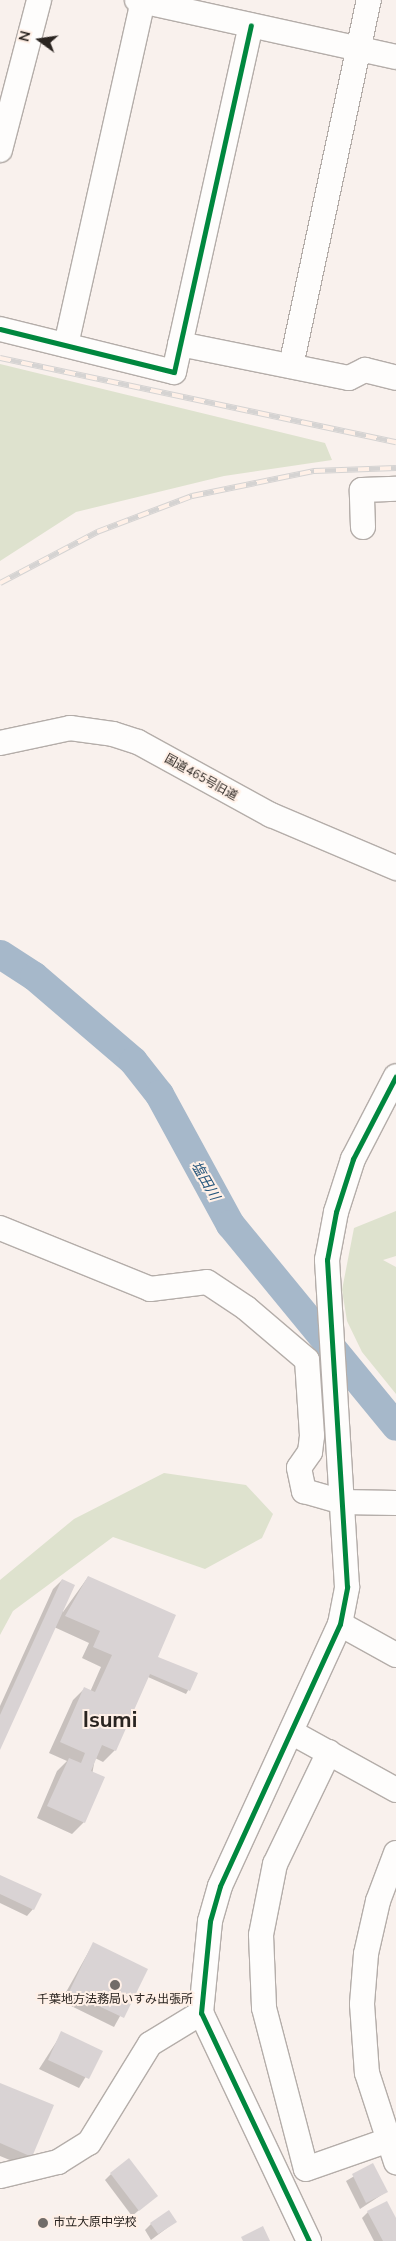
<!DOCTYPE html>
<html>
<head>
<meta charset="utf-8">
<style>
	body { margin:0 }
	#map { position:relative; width:396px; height:2241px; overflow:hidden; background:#f9f1ed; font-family:"Nunito Sans","Noto Sans JP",sans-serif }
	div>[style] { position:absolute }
	.green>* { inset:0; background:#dee2ce }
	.shadow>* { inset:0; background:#0003 }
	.river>* { height:29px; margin:-14.5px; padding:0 14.5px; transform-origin:14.5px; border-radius:14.5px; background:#a6b8ca }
	.building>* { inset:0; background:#d9d3d4 }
	.roads { filter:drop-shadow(1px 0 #b4ada9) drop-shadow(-1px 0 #b4ada9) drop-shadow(0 1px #b4ada9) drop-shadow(0 -1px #b4ada9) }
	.minor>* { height:24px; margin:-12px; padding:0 12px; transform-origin:12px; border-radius:12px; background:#fefdfc }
	.rail>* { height:5.5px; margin-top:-2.75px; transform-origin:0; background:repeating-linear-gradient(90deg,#fff0e7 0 11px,#d5d3d2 0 22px); box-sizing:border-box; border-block:1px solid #d5d3d2 }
	.cycleway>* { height:5px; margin:-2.5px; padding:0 2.5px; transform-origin:2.5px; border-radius:2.5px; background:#00873e }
	.dots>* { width:14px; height:14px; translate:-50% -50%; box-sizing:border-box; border:2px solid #fff0e7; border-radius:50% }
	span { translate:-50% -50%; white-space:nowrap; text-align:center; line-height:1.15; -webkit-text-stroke:4px #fff0e7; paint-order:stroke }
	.street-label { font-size:12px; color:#2a2420 }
	.poi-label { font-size:12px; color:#2a2420 }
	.left { translate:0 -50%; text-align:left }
	.water-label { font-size:14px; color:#26567c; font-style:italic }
	.town-label { font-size:22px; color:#2a2420; font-weight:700 }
	.north { position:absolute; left:15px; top:15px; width:50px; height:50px; -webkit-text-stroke:4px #fff0e7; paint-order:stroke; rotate:284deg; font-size:14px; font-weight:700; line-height:20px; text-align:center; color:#2a2420 }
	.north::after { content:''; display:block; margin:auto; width:18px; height:22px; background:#2a2420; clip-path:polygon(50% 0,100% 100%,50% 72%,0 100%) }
</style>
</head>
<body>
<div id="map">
	<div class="green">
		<div style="clip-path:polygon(0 364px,325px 443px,332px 460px,224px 476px,76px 512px,0 561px)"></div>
		<div style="clip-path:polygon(396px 1211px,396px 1256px,383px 1260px,396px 1267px,396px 1394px,362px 1352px,347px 1321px,342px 1290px,354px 1228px)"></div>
		<div style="clip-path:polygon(164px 1473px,246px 1485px,273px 1514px,262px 1538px,205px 1569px,113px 1537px,13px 1611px,0 1635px,0 1580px,74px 1519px)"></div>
	</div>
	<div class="shadow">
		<div style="clip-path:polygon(88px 1577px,154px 1662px,197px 1674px,186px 1694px,148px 1677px,115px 1750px,103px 1762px,95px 1758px,84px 1822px,72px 1834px,37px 1818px,57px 1771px,67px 1761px,49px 1753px,73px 1700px,84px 1689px,90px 1692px,101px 1667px,82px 1658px,89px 1643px,54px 1627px,0 1747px,0 1706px,53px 1589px,62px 1580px,63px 1612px)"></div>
		<div style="clip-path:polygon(0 1876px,33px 1909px,27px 1916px,0 1903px)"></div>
		<div style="clip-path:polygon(93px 1944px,146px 1969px,114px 2027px,61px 2001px)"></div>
		<div style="clip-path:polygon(62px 2033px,101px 2051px,79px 2088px,39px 2069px)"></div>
		<div style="clip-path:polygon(0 2084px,31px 2156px,22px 2165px,0 2156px)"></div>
		<div style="clip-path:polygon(373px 2165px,386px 2192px,360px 2209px,346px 2181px)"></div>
		<div style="clip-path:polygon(111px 2174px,156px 2196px,132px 2216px,105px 2180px)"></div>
		<div style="clip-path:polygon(368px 2212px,396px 2220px,396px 2241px,374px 2241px,362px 2218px)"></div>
		<div style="clip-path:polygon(175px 2222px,151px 2240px,145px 2230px,151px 2224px)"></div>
	</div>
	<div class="river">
		<div style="left:0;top:954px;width:40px;rotate:32.9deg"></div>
		<div style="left:34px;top:976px;width:130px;rotate:40.6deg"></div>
		<div style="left:133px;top:1061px;width:42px;rotate:51.8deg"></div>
		<div style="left:159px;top:1094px;width:148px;rotate:61.4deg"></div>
		<div style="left:230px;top:1224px;width:261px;rotate:50.6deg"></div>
	</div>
	<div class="building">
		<div style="clip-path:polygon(88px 1576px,176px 1615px,158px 1657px,198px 1673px,190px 1691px,150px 1674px,116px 1751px,102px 1745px,91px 1771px,105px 1777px,85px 1823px,47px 1806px,69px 1758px,81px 1763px,85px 1753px,60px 1742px,84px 1687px,95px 1692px,112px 1655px,93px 1647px,100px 1631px,65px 1616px)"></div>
		<div style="clip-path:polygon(62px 1579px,75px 1585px,0 1750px,0 1715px)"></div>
		<div style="clip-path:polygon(0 1875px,42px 1894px,34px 1910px,0 1894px)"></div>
		<div style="clip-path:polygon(93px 1942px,148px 1969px,124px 2018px,69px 1992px)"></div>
		<div style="clip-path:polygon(61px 2031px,103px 2051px,89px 2079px,48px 2060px)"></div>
		<div style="clip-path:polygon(0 2083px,54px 2105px,32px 2157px,0 2143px)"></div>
		<div style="clip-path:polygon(129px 2158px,158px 2196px,139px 2211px,110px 2173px)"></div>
		<div style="clip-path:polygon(373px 2163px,388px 2192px,366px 2203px,352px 2174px)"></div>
		<div style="clip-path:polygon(387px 2201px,396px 2218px,396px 2241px,383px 2241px,367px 2211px)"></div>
		<div style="clip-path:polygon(169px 2210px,177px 2222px,158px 2234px,150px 2223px)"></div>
		<div style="clip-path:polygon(263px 2226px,270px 2241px,243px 2241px,241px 2237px)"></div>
	</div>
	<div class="roads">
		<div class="minor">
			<div style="left:137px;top:0;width:265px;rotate:12.4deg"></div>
			<div style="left:0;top:150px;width:155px;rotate:-75.4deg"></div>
			<div style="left:0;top:329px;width:179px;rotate:13.9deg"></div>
			<div style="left:174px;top:372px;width:355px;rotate:-77.5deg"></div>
			<div style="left:180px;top:344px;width:172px;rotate:11.4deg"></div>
			<div style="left:349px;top:378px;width:18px;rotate:-27deg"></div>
			<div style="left:365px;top:370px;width:32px;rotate:14deg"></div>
			<div style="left:66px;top:345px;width:353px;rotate:-77.4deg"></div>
			<div style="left:291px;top:366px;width:374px;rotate:-78deg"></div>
			<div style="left:363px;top:527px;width:37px;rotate:-92deg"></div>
			<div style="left:362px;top:490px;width:34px;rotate:-2deg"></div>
			<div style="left:0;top:743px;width:72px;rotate:-12.1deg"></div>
			<div style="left:70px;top:728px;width:43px;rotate:7.9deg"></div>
			<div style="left:113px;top:734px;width:26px;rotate:18deg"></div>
			<div style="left:138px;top:742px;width:152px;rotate:28.8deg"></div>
			<div style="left:271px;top:815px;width:136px;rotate:23deg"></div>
			<div style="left:0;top:1228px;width:162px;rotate:22.1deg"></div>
			<div style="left:150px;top:1289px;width:57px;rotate:-7deg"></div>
			<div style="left:207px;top:1282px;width:47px;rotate:33.7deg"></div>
			<div style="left:246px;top:1308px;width:80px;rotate:40.4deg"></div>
			<div style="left:307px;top:1360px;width:76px;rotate:86.2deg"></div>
			<div style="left:312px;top:1436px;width:16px;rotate:97deg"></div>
			<div style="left:310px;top:1452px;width:19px;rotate:125deg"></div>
			<div style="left:299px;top:1468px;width:24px;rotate:78deg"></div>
			<div style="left:304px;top:1491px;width:40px;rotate:16deg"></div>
			<div style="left:342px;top:1502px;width:54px;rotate:1.1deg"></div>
			<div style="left:340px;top:1624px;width:64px;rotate:29deg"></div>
			<div style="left:291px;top:1732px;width:120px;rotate:28.9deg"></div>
			<div style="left:329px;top:1752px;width:124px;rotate:115.7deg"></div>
			<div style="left:275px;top:1864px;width:72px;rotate:101.2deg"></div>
			<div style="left:261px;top:1935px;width:73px;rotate:87.6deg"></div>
			<div style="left:264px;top:2008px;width:166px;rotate:75.4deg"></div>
			<div style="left:306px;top:2169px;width:85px;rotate:-19.3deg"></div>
			<div style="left:396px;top:1853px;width:51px;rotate:110.6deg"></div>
			<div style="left:378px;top:1901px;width:54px;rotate:102.8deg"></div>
			<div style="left:366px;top:1954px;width:50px;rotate:94.6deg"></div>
			<div style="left:362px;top:2004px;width:69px;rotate:85.9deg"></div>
			<div style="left:367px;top:2073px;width:94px;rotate:72deg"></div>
			<div style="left:0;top:2176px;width:60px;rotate:-13.6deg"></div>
			<div style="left:58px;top:2162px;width:36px;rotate:-32deg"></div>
			<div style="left:89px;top:2143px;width:116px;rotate:-58.4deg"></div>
			<div style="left:150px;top:2044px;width:60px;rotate:-31.3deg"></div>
			<div style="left:309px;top:2241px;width:252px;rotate:-115.3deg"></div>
			<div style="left:201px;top:2013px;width:92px;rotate:-84.4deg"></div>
			<div style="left:210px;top:1921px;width:36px;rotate:-74deg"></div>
			<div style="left:220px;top:1886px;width:288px;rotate:-65.4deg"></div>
			<div style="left:340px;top:1624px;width:38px;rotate:-79deg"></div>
			<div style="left:347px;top:1587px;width:328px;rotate:-93.5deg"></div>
			<div style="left:327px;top:1260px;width:49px;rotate:-79.4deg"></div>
			<div style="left:336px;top:1212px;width:56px;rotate:-72.2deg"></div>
			<div style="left:353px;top:1159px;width:93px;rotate:-62.6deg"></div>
		</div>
	</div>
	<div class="rail">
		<div style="left:0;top:358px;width:405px;rotate:12deg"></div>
		<div style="left:0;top:583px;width:110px;rotate:-27.7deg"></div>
		<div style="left:97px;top:532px;width:102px;rotate:-20.8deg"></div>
		<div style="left:192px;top:496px;width:125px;rotate:-11.6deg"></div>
		<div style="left:314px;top:471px;width:82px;rotate:-2.1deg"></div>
	</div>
	<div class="cycleway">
		<div style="left:0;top:329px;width:179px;rotate:13.9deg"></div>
		<div style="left:174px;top:372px;width:355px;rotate:-77.5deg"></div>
		<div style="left:309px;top:2241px;width:252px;rotate:-115.3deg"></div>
		<div style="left:201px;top:2013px;width:92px;rotate:-84.4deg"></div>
		<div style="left:210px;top:1921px;width:36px;rotate:-74deg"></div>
		<div style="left:220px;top:1886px;width:288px;rotate:-65.4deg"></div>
		<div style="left:340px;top:1624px;width:38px;rotate:-79deg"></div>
		<div style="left:347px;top:1587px;width:328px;rotate:-93.5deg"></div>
		<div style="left:327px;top:1260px;width:49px;rotate:-79.4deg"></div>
		<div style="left:336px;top:1212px;width:56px;rotate:-72.2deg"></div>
		<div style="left:353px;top:1159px;width:93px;rotate:-62.6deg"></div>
	</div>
	<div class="dots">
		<div style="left:115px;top:1985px;background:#726c68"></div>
		<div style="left:43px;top:2223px;background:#726c68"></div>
	</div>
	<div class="street-label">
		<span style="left:201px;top:778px;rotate:29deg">国道465号旧道</span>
	</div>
	<div class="poi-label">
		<span style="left:115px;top:2000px">千葉地方法務局いすみ出張所</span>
		<span class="left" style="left:53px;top:2223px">市立大原中学校</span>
	</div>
	<div class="water-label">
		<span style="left:205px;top:1181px;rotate:60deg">塩田川</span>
	</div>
	<div class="town-label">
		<span style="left:110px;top:1721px">Isumi</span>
	</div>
	<div class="north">N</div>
</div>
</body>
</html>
